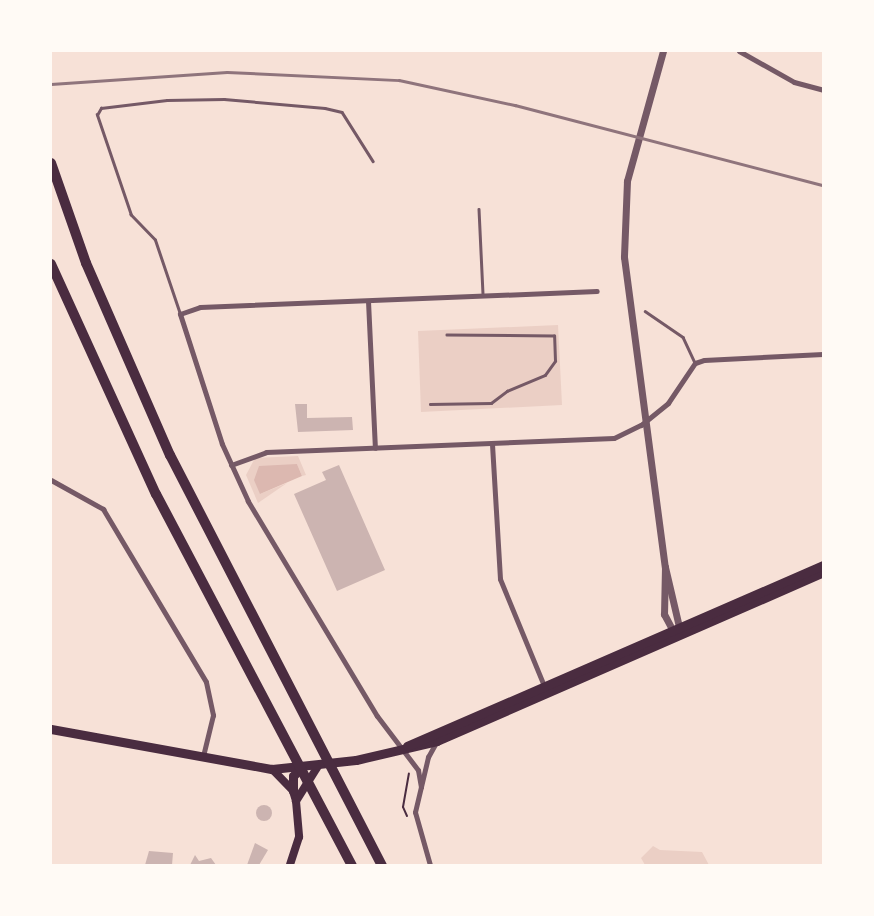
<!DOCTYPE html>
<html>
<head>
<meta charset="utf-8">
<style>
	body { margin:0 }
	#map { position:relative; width:874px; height:916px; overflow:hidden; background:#f7e1d7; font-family:"Fira Sans Condensed",sans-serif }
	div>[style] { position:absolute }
	.green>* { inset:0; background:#ebcfc5 }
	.water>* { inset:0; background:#dcb8b0 }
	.building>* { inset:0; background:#ccb4b1 }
	.round { border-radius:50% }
	.path>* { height:2px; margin:-1px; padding:0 1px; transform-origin:1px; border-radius:1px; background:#4a2c40 }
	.service>* { height:2.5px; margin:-1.25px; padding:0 1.25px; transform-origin:1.25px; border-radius:1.25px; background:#755966 }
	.minor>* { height:5px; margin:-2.5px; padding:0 2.5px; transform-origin:2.5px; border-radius:2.5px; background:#755966 }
	.tertiary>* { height:7px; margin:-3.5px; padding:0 3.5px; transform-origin:3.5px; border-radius:3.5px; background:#755966 }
	.secondary>* { height:8px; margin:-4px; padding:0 4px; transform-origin:4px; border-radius:4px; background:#4a2c40 }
	.primary>* { height:9px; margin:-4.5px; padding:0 4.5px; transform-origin:4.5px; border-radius:4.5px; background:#4a2c40 }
	.motorway>* { height:10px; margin:-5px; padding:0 5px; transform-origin:5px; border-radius:5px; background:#4a2c40 }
	.rail>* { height:2.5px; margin:-1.25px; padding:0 1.25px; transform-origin:1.25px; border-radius:1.25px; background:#8f747c }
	span { translate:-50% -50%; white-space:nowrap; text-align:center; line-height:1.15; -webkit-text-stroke:6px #fffaf5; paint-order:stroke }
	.frame { position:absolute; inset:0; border:52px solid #fffaf5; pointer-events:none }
</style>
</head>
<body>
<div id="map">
	<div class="green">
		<div style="clip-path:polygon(558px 325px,562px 405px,421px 412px,418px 331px)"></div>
		<div style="clip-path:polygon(298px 456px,306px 475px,302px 476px,297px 464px,260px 494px,287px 483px,258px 503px,246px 475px,255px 458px)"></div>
		<div style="clip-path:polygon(653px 846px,660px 850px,702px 852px,709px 865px,645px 865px,641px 858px)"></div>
	</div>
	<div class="water">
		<div style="clip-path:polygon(297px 464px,302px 476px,260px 494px,254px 480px,259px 466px)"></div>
	</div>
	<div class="building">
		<div style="clip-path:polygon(295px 404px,307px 404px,307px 418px,352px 417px,353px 430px,298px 432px)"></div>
		<div style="clip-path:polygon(339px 465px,385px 570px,337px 591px,294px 494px,326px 480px,322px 472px)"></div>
		<div class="round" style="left:256px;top:805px;width:16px;height:16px"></div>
		<div style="clip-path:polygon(255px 843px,268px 850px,259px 865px,247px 865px)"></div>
		<div style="clip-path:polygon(149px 851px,173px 853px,172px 865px,145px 865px)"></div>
		<div style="clip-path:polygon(195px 855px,199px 861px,211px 858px,216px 865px,190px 865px)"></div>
	</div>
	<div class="path">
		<div style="left:407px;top:816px;width:10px;rotate:-114deg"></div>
		<div style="left:403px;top:807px;width:34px;rotate:-80deg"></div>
	</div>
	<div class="service">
		<div style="left:479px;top:209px;width:84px;rotate:87.3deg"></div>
		<div style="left:645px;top:311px;width:46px;rotate:34.4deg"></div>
		<div style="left:683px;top:337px;width:29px;rotate:65deg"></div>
		<div style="left:180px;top:314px;width:78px;rotate:-108.7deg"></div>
		<div style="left:155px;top:240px;width:35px;rotate:-134deg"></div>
		<div style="left:131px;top:215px;width:106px;rotate:-108.8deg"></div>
		<div style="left:97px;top:115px;width:8px;rotate:-60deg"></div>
		<div style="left:101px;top:108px;width:66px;rotate:-6.9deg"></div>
		<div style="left:167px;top:100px;width:57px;rotate:-1deg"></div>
		<div style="left:224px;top:99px;width:101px;rotate:5.1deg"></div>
		<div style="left:325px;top:108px;width:17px;rotate:13deg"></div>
		<div style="left:342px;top:112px;width:58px;rotate:57.7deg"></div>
		<div style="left:430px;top:404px;width:61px;rotate:-0.9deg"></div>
		<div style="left:491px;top:403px;width:20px;rotate:-37deg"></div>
		<div style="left:507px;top:391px;width:41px;rotate:-22.8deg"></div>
		<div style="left:545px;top:375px;width:17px;rotate:-54deg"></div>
		<div style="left:555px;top:361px;width:25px;rotate:-92deg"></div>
		<div style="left:554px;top:336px;width:107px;rotate:-179.5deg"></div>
	</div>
	<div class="minor">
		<div style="left:739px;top:51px;width:63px;rotate:29.4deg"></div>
		<div style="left:794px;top:82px;width:30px;rotate:15deg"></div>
		<div style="left:368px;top:301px;width:147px;rotate:87.3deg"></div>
		<div style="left:492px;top:444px;width:135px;rotate:86.6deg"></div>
		<div style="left:500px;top:579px;width:118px;rotate:67.6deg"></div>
		<div style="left:231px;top:465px;width:37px;rotate:-20deg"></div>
		<div style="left:266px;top:452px;width:348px;rotate:-2.3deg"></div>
		<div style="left:614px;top:438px;width:30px;rotate:-26deg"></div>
		<div style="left:641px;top:425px;width:35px;rotate:-39deg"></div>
		<div style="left:668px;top:403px;width:48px;rotate:-56deg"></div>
		<div style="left:695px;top:363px;width:9px;rotate:-18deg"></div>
		<div style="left:704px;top:360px;width:119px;rotate:-2.9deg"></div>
		<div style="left:51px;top:480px;width:60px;rotate:29.1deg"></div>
		<div style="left:103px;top:509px;width:201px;rotate:59.2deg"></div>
		<div style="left:206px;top:682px;width:34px;rotate:78deg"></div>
		<div style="left:213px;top:715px;width:42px;rotate:103.7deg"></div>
		<div style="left:421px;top:787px;width:17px;rotate:-100deg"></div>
		<div style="left:418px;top:770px;width:68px;rotate:-127.2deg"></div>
		<div style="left:377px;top:716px;width:251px;rotate:-121deg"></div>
		<div style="left:248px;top:501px;width:63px;rotate:-114.5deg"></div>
		<div style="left:222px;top:444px;width:137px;rotate:-107.9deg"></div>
		<div style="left:180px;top:314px;width:21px;rotate:-19deg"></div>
		<div style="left:200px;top:307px;width:397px;rotate:-2.3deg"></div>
		<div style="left:430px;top:865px;width:55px;rotate:-105.8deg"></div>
		<div style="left:415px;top:812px;width:57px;rotate:-76.7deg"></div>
		<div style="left:428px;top:757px;width:18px;rotate:-61deg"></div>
	</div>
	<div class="tertiary">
		<div style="left:663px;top:51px;width:135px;rotate:105.5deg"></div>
		<div style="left:627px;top:181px;width:76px;rotate:92.3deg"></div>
		<div style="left:624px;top:257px;width:313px;rotate:82.5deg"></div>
		<div style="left:665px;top:567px;width:66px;rotate:76.8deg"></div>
		<div style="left:665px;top:567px;width:47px;rotate:91.2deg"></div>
		<div style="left:664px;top:614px;width:21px;rotate:62deg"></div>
	</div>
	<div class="secondary">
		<div style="left:272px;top:769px;width:30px;rotate:46deg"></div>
		<div style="left:293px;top:791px;width:10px;rotate:73deg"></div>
		<div style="left:296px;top:801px;width:36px;rotate:85deg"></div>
		<div style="left:299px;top:837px;width:29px;rotate:108deg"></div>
		<div style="left:296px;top:801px;width:41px;rotate:-57.8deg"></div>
	</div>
	<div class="primary">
		<div style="left:51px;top:729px;width:225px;rotate:10.3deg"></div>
		<div style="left:272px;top:769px;width:84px;rotate:-6.1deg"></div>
		<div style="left:356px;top:760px;width:83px;rotate:-13.2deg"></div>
		<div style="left:437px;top:741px;width:421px;rotate:-23.6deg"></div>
		<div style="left:407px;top:746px;width:454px;rotate:-23.5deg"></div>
		<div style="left:293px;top:791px;width:15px;rotate:-90deg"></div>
		<div style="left:293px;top:776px;width:10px;rotate:-45deg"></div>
	</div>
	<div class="motorway">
		<div style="left:51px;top:163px;width:106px;rotate:70.7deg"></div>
		<div style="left:86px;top:263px;width:210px;rotate:66.4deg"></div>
		<div style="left:170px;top:455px;width:462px;rotate:62.7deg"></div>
		<div style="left:51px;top:264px;width:253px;rotate:65.5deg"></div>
		<div style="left:156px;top:494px;width:420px;rotate:62.2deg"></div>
	</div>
	<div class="rail">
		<div style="left:51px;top:84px;width:176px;rotate:-3.9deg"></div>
		<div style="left:227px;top:72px;width:172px;rotate:2.7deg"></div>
		<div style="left:399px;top:80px;width:119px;rotate:12.2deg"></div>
		<div style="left:515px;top:105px;width:318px;rotate:14.6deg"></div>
	</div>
	<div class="frame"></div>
</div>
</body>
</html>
